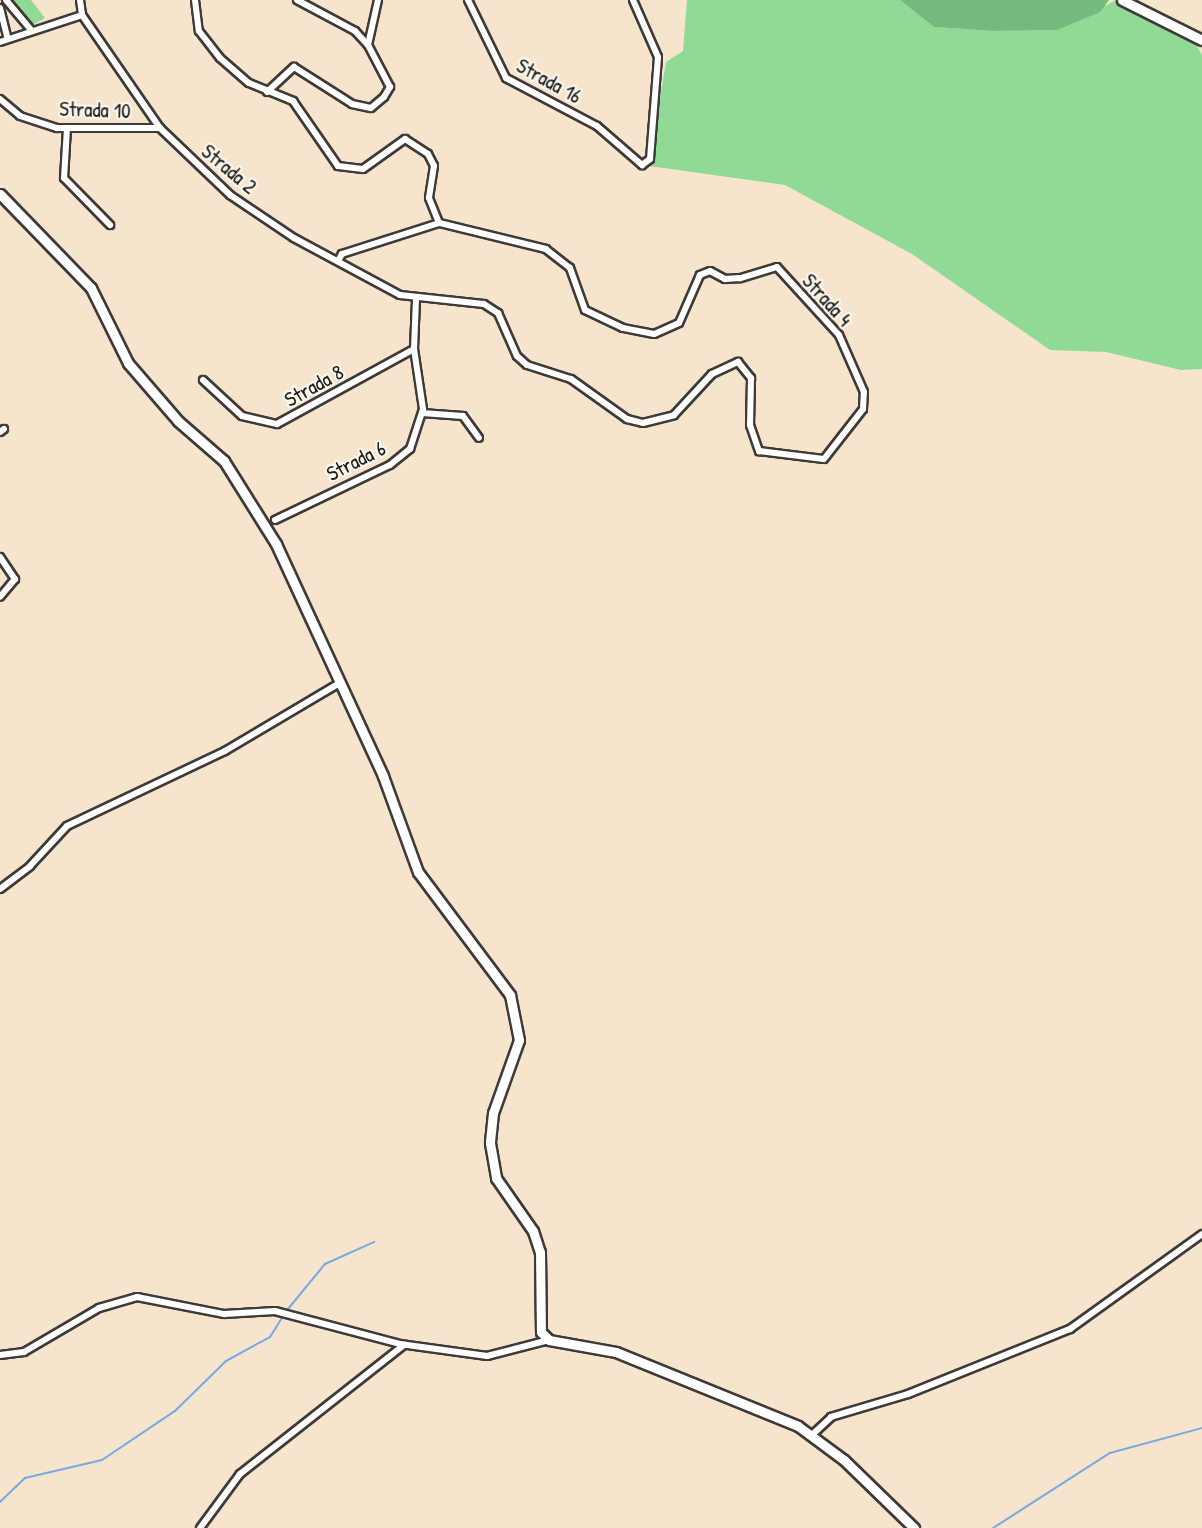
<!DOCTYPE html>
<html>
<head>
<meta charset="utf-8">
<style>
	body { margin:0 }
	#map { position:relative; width:1202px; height:1528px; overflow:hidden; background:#f6e4cd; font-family:"Patrick Hand",sans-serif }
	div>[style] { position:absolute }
	.green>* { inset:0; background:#90da96 }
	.forest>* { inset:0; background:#74ba7f }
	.stream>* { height:2px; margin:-1px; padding:0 1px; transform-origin:1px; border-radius:1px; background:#77a9e3 }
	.roads { filter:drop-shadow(2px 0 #3d3a37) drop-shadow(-2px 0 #3d3a37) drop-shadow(0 2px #3d3a37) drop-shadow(0 -2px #3d3a37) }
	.street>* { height:6px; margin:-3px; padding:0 3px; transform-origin:3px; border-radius:3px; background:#fff }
	.secondary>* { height:9px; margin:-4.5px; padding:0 4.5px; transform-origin:4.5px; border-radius:4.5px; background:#fff }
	span { translate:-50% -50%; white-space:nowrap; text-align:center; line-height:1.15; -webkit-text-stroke:4.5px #fbf7ec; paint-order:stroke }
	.street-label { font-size:21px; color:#1c1c1c }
</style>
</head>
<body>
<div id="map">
	<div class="green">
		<div style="clip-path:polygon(11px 0,31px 0,45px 18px,31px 26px)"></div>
		<div style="clip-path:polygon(687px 0,900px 0,934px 27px,994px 31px,1057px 30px,1116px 0,1194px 41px,1202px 55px,1202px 369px,1181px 370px,1106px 352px,1050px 350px,912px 254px,785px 185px,649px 166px,666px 62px,683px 51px)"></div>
	</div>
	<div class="forest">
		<div style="clip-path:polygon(900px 0,1109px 0,1100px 12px,1057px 30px,994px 31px,934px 27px)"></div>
	</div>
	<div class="stream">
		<div style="left:288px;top:1309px;width:58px;rotate:-50.6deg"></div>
		<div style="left:325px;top:1264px;width:54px;rotate:-24.2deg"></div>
		<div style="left:0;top:1502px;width:35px;rotate:-44deg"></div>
		<div style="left:25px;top:1478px;width:79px;rotate:-13.2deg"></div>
		<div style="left:102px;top:1460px;width:88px;rotate:-33.9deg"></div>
		<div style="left:175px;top:1411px;width:71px;rotate:-44.4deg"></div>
		<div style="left:226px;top:1361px;width:50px;rotate:-28.6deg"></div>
		<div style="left:270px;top:1337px;width:26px;rotate:-58deg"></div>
		<div style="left:993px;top:1528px;width:139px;rotate:-32.7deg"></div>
		<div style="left:1110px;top:1453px;width:95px;rotate:-15.2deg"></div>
	</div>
	<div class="roads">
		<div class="street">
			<div style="left:6px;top:0;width:39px;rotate:50deg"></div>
			<div style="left:80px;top:0;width:15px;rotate:82deg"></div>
			<div style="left:82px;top:15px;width:137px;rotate:55.4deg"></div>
			<div style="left:160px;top:128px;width:97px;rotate:43.7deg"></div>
			<div style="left:230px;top:195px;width:77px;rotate:33.9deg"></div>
			<div style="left:294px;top:238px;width:120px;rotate:28.3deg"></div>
			<div style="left:400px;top:295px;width:84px;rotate:6.1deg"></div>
			<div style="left:484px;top:304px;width:17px;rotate:33deg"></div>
			<div style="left:498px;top:313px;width:47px;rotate:66.2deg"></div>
			<div style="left:517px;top:356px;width:13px;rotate:42deg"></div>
			<div style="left:527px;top:365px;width:46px;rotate:17.7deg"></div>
			<div style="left:571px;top:379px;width:69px;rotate:35.5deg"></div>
			<div style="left:627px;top:419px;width:16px;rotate:14deg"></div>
			<div style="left:643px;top:423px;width:32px;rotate:-14deg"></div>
			<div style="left:674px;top:415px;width:56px;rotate:-47.2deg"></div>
			<div style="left:712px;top:374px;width:29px;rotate:-25deg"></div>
			<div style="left:738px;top:362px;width:21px;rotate:51deg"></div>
			<div style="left:751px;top:378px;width:47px;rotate:91.2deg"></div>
			<div style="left:750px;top:425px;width:28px;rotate:71deg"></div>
			<div style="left:759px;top:451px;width:65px;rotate:7deg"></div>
			<div style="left:824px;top:459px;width:63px;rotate:-52deg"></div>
			<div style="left:863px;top:409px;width:17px;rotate:-87deg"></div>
			<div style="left:864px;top:392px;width:62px;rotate:-113.7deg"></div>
			<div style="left:839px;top:335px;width:92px;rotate:-132.4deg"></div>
			<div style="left:777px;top:267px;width:39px;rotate:163deg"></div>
			<div style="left:740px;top:278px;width:15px;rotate:176deg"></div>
			<div style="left:725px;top:279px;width:17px;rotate:-152deg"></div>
			<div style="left:710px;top:271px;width:11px;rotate:158deg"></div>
			<div style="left:700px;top:275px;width:52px;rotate:113.6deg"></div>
			<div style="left:679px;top:323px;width:27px;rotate:156deg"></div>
			<div style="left:654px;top:334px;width:32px;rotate:-169deg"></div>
			<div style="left:623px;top:328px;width:42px;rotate:-154.7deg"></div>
			<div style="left:585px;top:310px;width:45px;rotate:-109.7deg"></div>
			<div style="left:570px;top:268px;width:31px;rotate:-142deg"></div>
			<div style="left:546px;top:249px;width:110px;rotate:-166.3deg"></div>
			<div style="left:439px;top:223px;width:102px;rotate:162.3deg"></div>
			<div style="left:342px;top:254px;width:8px;rotate:120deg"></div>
			<div style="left:195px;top:0;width:31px;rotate:83deg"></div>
			<div style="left:199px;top:31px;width:34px;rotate:52deg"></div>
			<div style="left:220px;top:58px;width:38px;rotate:41deg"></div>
			<div style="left:249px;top:83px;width:48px;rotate:22.2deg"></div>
			<div style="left:293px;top:101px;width:79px;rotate:55.3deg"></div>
			<div style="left:338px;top:166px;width:25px;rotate:7deg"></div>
			<div style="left:363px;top:169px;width:52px;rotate:-35.5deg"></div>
			<div style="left:405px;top:139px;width:27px;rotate:33deg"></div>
			<div style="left:428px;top:154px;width:13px;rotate:63deg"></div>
			<div style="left:434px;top:166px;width:32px;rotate:99deg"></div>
			<div style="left:429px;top:198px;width:27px;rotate:68deg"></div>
			<div style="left:297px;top:0;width:66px;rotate:28.1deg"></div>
			<div style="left:355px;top:31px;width:19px;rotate:47deg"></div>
			<div style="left:468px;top:0;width:87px;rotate:64deg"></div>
			<div style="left:506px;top:78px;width:103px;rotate:27.8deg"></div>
			<div style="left:597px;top:126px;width:60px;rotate:40.9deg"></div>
			<div style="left:642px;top:165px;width:10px;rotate:-37deg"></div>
			<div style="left:650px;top:159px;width:102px;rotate:-85.5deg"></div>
			<div style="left:658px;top:57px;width:62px;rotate:-113.7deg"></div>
			<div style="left:0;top:8px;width:30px;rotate:76deg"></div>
			<div style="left:0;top:42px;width:86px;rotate:-18.2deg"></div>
			<div style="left:267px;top:92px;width:37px;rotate:-43deg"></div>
			<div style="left:294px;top:67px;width:69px;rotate:32.5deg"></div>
			<div style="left:352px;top:104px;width:19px;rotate:12deg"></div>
			<div style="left:371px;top:108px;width:17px;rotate:-40deg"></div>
			<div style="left:384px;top:97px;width:12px;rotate:-59deg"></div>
			<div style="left:390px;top:87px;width:47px;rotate:-117.6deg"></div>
			<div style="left:368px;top:45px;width:46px;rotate:-77.5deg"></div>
			<div style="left:0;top:99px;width:26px;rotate:40deg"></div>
			<div style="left:20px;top:116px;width:39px;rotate:18deg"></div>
			<div style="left:57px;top:128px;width:103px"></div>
			<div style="left:67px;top:128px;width:50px;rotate:93.4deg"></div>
			<div style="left:64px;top:178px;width:66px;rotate:45.6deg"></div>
			<div style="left:203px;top:380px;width:53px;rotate:42.7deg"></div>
			<div style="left:242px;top:416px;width:36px;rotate:13deg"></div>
			<div style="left:277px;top:424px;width:156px;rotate:-28.7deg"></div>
			<div style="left:422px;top:413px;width:41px;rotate:4.2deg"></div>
			<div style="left:463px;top:416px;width:27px;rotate:54deg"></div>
			<div style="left:0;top:432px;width:5px;rotate:-37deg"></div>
			<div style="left:275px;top:520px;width:127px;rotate:-25.6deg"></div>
			<div style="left:390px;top:465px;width:26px;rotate:-39deg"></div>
			<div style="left:410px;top:449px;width:42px;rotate:-72deg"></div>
			<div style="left:423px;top:409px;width:61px;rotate:-98.5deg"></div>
			<div style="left:414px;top:349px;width:49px;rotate:-87.7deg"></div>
			<div style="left:0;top:557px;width:27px;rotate:56deg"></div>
			<div style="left:15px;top:579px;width:23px;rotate:130deg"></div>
			<div style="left:0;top:889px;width:38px;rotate:-37deg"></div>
			<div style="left:30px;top:866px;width:54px;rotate:-47.2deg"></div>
			<div style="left:67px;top:826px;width:175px;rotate:-25.4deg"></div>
			<div style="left:225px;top:751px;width:131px;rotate:-30.7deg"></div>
			<div style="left:0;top:1355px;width:24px;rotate:-7deg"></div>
			<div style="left:24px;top:1352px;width:87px;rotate:-30.4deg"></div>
			<div style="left:99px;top:1308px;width:40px;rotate:-16deg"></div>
			<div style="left:137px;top:1297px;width:89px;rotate:11.1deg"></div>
			<div style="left:224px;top:1314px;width:51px;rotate:-3.4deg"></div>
			<div style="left:275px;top:1311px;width:129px;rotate:14.8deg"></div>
			<div style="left:400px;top:1344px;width:88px;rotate:7.9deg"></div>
			<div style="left:487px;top:1356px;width:64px;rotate:-14.5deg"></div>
			<div style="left:813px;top:1434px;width:25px;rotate:-43deg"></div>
			<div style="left:831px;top:1417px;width:80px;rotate:-16.6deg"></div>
			<div style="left:908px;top:1394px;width:175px;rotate:-21.9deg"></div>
			<div style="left:1070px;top:1329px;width:163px;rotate:-35.7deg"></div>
			<div style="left:200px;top:1528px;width:67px;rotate:-53.5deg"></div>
			<div style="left:240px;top:1474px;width:209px;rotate:-38.2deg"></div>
		</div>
		<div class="secondary">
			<div style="left:1122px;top:0;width:89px;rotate:26.6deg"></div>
			<div style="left:0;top:194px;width:131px;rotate:45.9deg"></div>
			<div style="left:91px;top:288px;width:84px;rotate:63.7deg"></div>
			<div style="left:128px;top:363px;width:77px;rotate:49.2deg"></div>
			<div style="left:178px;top:421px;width:61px;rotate:41deg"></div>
			<div style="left:224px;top:461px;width:98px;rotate:57.9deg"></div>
			<div style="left:276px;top:544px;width:255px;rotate:65.2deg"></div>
			<div style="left:383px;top:776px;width:102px;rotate:70deg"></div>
			<div style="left:418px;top:872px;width:154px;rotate:53.2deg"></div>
			<div style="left:510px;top:995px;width:46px;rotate:78.7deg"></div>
			<div style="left:519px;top:1040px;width:77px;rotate:109.6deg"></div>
			<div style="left:493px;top:1113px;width:30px;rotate:96deg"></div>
			<div style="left:490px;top:1143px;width:36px;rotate:80deg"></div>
			<div style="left:496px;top:1178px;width:65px;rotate:55.1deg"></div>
			<div style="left:533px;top:1231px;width:22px;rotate:72deg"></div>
			<div style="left:540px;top:1252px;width:80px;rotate:89.3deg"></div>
			<div style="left:541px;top:1332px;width:11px;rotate:45deg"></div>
			<div style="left:549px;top:1340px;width:68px;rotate:10.2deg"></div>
			<div style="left:616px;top:1352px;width:196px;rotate:22.1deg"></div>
			<div style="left:798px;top:1426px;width:57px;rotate:36.5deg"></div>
			<div style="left:844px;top:1460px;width:98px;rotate:44.2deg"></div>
		</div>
	</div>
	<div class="street-label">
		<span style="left:549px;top:81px;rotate:29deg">Strada 16</span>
		<span style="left:95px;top:110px;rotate:2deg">Strada 10</span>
		<span style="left:229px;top:169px;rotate:40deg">Strada 2</span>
		<span style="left:827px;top:300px;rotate:48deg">Strada 4</span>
		<span style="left:314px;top:386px;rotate:-29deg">Strada 8</span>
		<span style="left:356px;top:461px;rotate:-27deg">Strada 6</span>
	</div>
</div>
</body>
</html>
